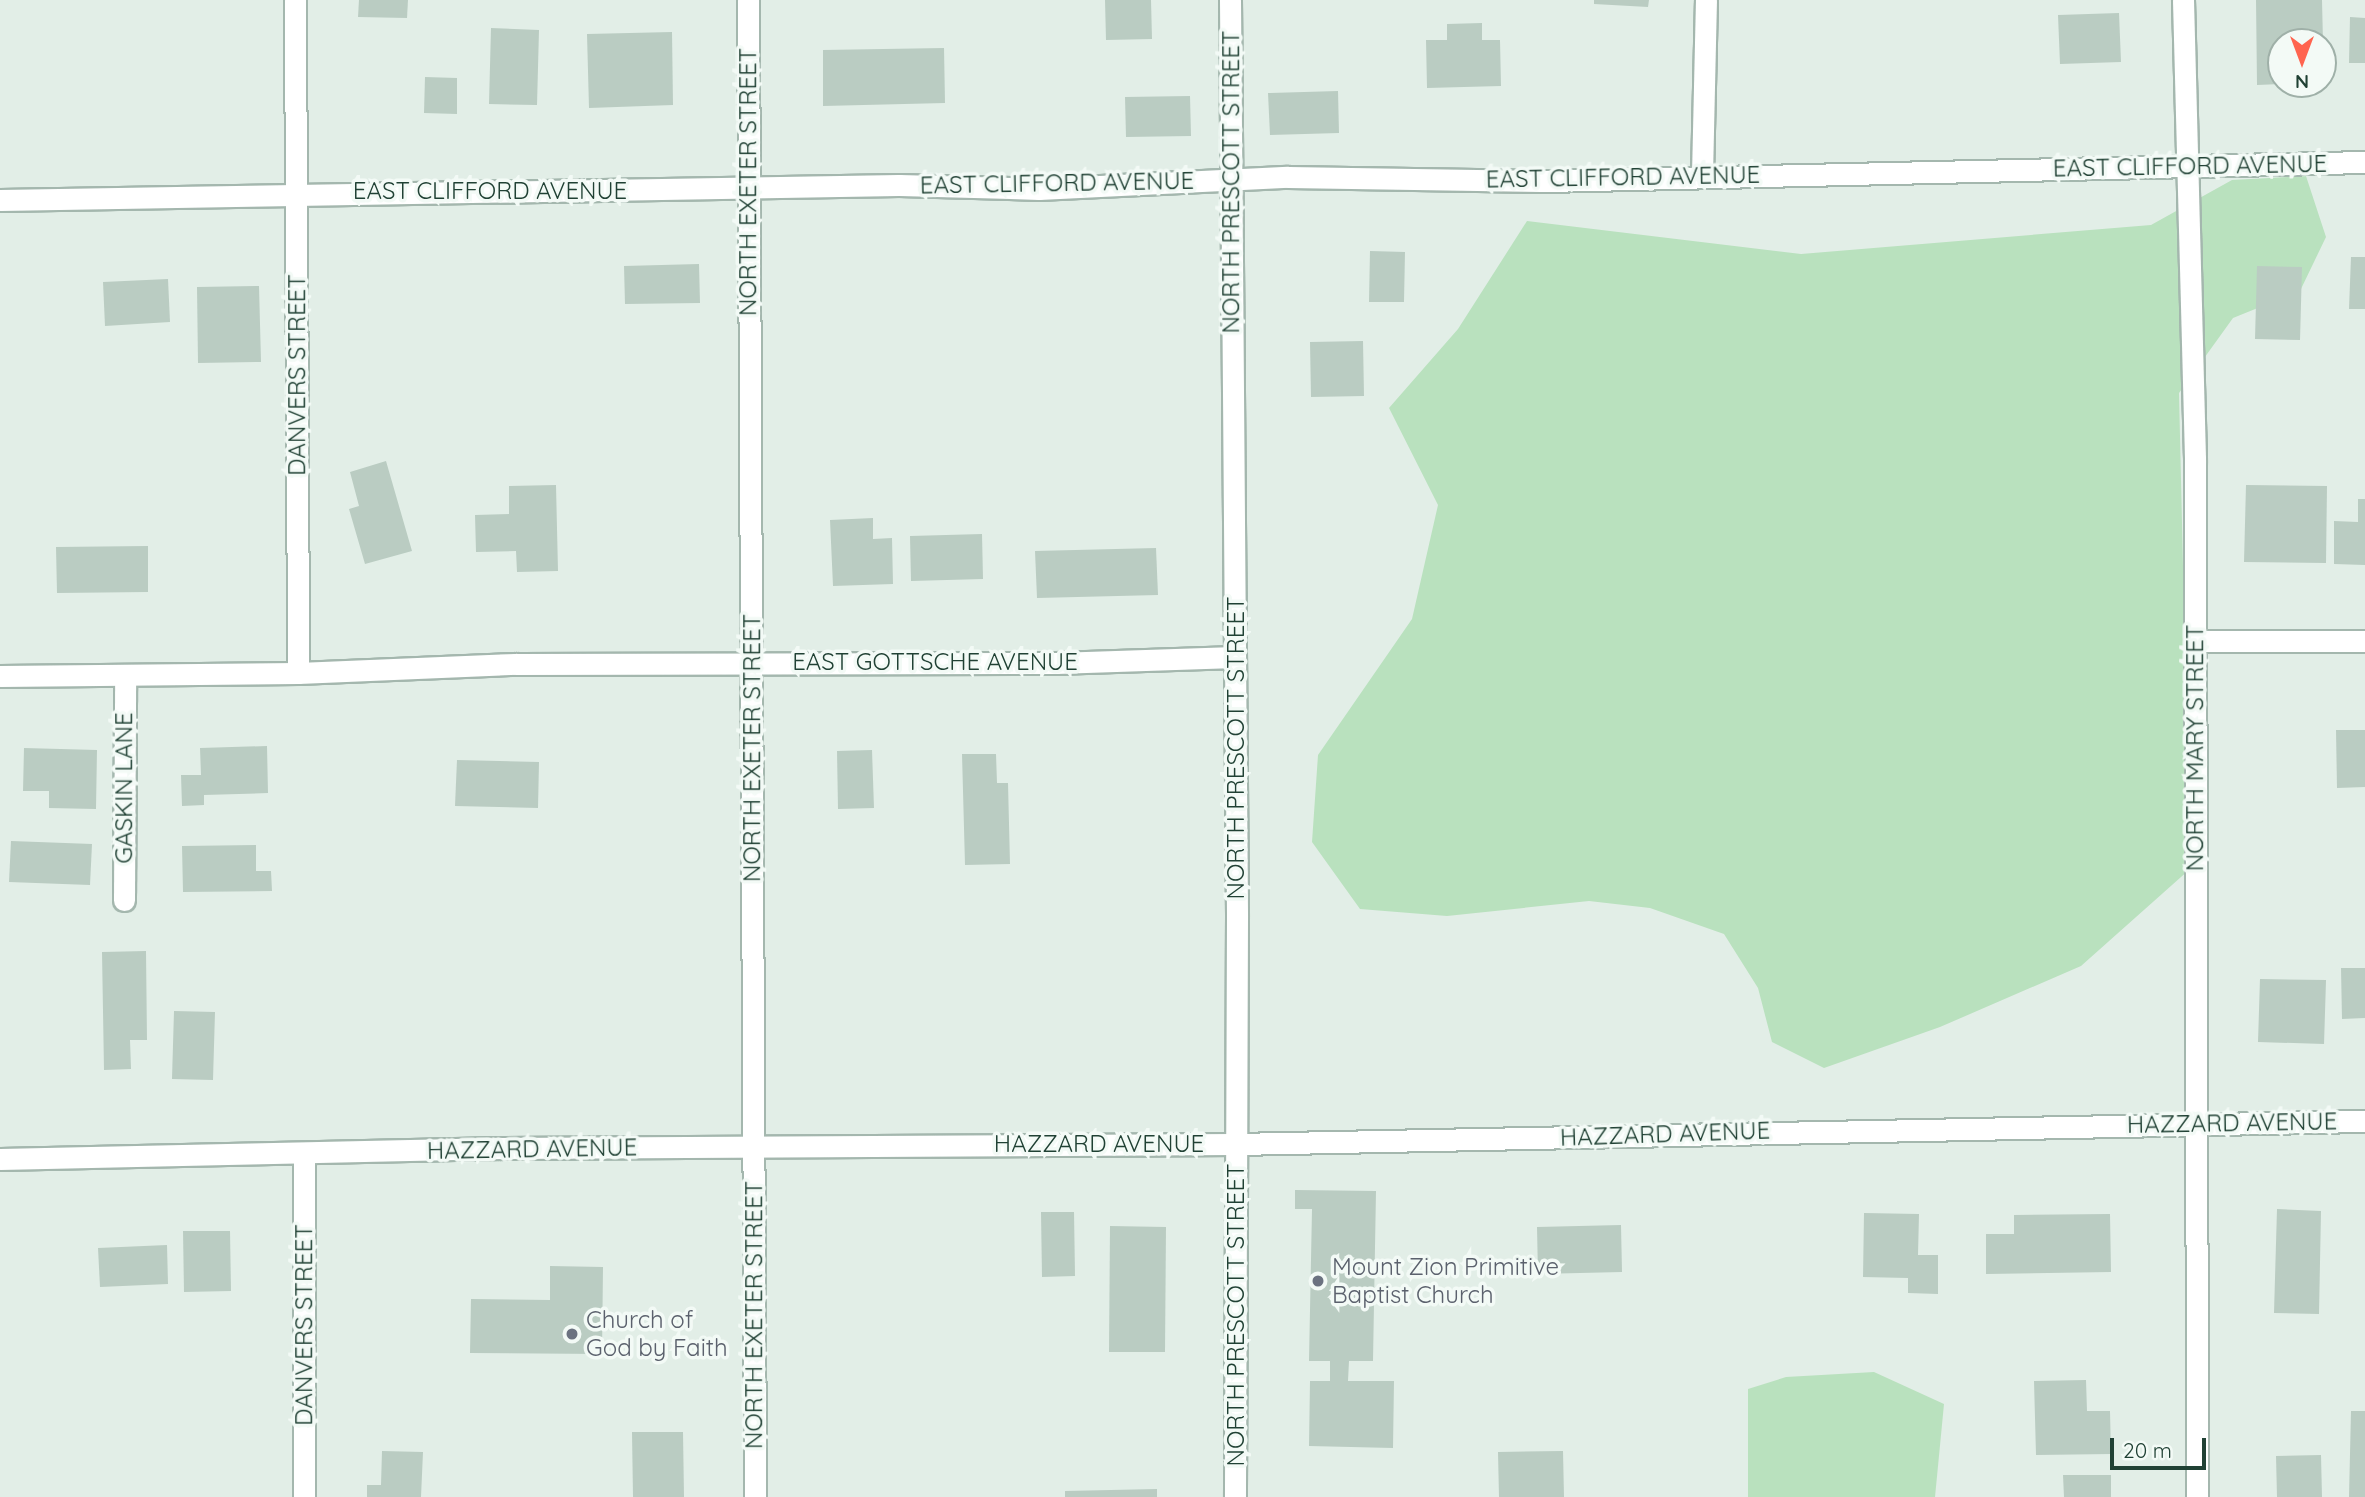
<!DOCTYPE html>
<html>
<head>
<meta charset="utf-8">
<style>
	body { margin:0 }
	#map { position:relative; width:2365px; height:1497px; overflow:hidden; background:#e2eee7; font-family:Quicksand,sans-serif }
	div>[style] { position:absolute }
	.green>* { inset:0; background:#b9e1be }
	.building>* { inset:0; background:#baccc2 }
	.roads { filter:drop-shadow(2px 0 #a4b7ae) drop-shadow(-2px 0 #a4b7ae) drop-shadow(0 2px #a4b7ae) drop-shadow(0 -2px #a4b7ae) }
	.minor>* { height:21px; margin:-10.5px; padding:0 10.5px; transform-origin:10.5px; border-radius:10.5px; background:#fff }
	.dots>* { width:19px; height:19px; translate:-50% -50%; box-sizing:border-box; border:4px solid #f3faf6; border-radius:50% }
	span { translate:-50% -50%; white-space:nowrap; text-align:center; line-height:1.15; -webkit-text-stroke:7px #f3faf6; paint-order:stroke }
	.street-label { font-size:24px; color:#204134 }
	.worship-label { font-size:24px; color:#5b616d }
	.left { translate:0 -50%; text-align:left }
	.north { position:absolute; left:2267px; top:28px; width:70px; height:70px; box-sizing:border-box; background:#f3faf6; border:2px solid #9fb0a8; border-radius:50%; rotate:180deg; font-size:19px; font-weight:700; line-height:28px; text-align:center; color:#204134 }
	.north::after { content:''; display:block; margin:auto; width:24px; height:32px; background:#ff644f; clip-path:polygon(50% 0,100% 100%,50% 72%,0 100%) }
	.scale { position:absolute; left:2110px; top:1438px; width:96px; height:32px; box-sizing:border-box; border:4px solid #204134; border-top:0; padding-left:9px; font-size:21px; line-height:24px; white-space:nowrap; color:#204134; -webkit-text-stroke:5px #f3faf6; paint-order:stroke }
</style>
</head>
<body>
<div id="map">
	<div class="green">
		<div style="clip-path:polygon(2306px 176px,2326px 237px,2300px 291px,2233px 318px,2179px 393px,2190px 869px,2081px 966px,1940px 1027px,1824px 1068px,1772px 1042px,1758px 988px,1724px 934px,1650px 908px,1589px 901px,1447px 916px,1360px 909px,1312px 842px,1318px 755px,1412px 619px,1438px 505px,1389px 408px,1458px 329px,1527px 221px,1801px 254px,2151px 225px,2232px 180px)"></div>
		<div style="clip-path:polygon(1874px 1372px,1944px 1404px,1935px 1497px,1748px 1497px,1748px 1389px,1786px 1377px)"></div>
	</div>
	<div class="building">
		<div style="clip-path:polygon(359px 0,408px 0,407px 18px,358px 17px)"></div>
		<div style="clip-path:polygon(1105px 0,1151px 0,1152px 39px,1106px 40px)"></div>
		<div style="clip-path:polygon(1594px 0,1649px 0,1648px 7px,1594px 4px)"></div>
		<div style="clip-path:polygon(2256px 0,2322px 0,2323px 42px,2281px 42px,2281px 84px,2257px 85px)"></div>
		<div style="clip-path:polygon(2119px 13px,2121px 62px,2060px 64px,2058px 15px)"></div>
		<div style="clip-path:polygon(2350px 17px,2365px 18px,2365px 63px,2349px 63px)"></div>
		<div style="clip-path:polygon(1482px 23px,1482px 40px,1500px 40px,1501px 86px,1427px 88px,1426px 40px,1447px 40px,1447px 24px)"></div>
		<div style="clip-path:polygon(491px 28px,539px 30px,537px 105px,489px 104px)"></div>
		<div style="clip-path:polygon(672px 32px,673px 105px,589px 108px,587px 34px)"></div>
		<div style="clip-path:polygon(944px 48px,945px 103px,823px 106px,823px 50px)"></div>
		<div style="clip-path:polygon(425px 77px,457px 78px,457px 114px,424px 113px)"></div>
		<div style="clip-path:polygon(1338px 91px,1339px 133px,1270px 135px,1268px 93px)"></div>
		<div style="clip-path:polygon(1190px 96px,1191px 136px,1126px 137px,1125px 97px)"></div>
		<div style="clip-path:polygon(1370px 251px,1405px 252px,1404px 302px,1369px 302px)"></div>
		<div style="clip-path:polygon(2351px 257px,2365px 257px,2365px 309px,2349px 309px)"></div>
		<div style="clip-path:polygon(699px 264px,700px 303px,625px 304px,624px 266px)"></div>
		<div style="clip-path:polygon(2257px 266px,2302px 267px,2300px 340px,2255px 339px)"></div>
		<div style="clip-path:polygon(168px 279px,170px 322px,105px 326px,103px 282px)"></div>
		<div style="clip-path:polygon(259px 286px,261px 362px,198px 363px,197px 287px)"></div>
		<div style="clip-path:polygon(1363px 341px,1364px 396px,1311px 397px,1310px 342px)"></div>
		<div style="clip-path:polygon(386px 461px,412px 551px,365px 564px,349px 509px,359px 506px,350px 472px)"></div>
		<div style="clip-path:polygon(556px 485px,558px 571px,517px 572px,516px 551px,476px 552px,475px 515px,509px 514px,509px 486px)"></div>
		<div style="clip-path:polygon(2246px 485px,2327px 486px,2326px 563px,2244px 562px)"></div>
		<div style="clip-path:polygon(2358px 499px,2365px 499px,2365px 565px,2334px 564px,2334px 521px,2358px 522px)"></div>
		<div style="clip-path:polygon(873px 518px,873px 539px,892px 538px,893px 584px,833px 586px,830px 520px)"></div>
		<div style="clip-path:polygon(982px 534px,983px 579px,911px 581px,910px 536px)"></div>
		<div style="clip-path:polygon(148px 546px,148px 592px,57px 593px,56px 547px)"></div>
		<div style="clip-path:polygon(1156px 548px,1158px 595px,1037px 598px,1035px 551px)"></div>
		<div style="clip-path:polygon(2336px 730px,2365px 730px,2365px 787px,2337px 788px)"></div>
		<div style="clip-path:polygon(267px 746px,268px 793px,204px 795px,204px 805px,182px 806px,181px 775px,201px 775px,200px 748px)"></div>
		<div style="clip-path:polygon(24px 748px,97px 750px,96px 809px,49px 808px,49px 791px,23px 791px)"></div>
		<div style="clip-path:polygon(872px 750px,874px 808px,838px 809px,837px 751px)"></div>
		<div style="clip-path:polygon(962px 754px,996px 754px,997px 783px,1008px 783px,1010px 864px,965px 865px)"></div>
		<div style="clip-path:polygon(457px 760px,539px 762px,538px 808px,455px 806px)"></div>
		<div style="clip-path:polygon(11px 841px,92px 844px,90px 885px,9px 882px)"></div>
		<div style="clip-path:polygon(256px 845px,256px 871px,271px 871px,272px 891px,183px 892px,182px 846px)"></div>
		<div style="clip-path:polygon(146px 951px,147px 1040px,130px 1040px,131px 1069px,104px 1070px,102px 952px)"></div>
		<div style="clip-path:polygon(2341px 968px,2365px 968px,2365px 1018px,2342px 1019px)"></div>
		<div style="clip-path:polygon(2260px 979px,2326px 980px,2324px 1044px,2258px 1042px)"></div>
		<div style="clip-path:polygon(174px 1011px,215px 1012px,213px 1080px,172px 1079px)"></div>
		<div style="clip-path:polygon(1295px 1190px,1376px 1191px,1373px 1361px,1349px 1361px,1348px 1381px,1394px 1381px,1393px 1448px,1309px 1446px,1310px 1381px,1330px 1381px,1330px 1361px,1309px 1361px,1312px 1209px,1295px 1209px)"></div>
		<div style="clip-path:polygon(2277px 1209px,2321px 1211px,2319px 1314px,2274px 1313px)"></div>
		<div style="clip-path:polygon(1041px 1212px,1074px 1212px,1075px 1276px,1042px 1277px)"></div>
		<div style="clip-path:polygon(1864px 1213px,1919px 1214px,1918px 1255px,1938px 1255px,1938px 1294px,1908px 1293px,1908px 1278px,1863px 1277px)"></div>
		<div style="clip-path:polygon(2110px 1214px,2111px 1272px,1986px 1274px,1986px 1234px,2014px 1234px,2014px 1215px)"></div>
		<div style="clip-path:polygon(1621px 1225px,1622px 1272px,1538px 1274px,1537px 1227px)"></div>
		<div style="clip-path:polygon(1110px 1226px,1166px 1227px,1165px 1352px,1109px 1352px)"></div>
		<div style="clip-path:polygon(183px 1231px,230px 1231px,231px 1291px,184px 1292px)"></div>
		<div style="clip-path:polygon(167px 1245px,168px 1284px,100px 1287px,98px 1248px)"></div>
		<div style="clip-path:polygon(550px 1266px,603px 1267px,602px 1354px,470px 1353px,471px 1299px,550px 1300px)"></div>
		<div style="clip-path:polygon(2086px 1380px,2087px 1411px,2110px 1411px,2111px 1454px,2036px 1455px,2034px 1381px)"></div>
		<div style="clip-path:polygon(2351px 1411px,2365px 1411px,2365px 1497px,2349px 1497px)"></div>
		<div style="clip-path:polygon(632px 1432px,683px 1432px,684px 1497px,633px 1497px)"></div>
		<div style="clip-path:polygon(382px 1451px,423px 1452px,421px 1497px,367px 1497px,367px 1485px,381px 1485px)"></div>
		<div style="clip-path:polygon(1563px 1451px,1564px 1497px,1499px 1497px,1498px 1452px)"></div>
		<div style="clip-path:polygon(2321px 1455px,2322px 1497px,2277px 1497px,2276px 1456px)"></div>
		<div style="clip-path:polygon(2063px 1475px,2111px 1475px,2111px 1497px,2064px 1497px)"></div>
		<div style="clip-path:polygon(1157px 1489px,1157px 1497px,1065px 1497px,1065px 1491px)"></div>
	</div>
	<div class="roads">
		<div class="minor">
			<div style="left:295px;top:0;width:673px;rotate:89.74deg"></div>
			<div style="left:748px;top:0;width:1497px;rotate:89.73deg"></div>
			<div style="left:1230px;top:0;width:917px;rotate:89.56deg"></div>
			<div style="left:1237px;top:917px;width:580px;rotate:90.2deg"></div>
			<div style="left:2183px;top:0;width:459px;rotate:88.5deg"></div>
			<div style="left:2195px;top:459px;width:1038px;rotate:89.89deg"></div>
			<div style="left:1702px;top:175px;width:175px;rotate:-88.7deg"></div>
			<div style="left:0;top:200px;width:899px;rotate:-0.96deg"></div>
			<div style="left:899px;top:185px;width:140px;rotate:1.6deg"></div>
			<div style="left:1039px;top:189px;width:249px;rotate:-2.8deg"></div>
			<div style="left:1288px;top:177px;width:258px;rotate:0.9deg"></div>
			<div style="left:1546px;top:181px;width:819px;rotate:-1.33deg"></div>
			<div style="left:2196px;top:641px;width:169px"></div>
			<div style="left:0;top:676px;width:298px;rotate:-0.6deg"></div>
			<div style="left:298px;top:673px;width:218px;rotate:-2.4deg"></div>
			<div style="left:516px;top:664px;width:540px;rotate:-0.11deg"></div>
			<div style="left:1056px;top:663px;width:179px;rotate:-1.9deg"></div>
			<div style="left:124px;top:900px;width:223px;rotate:-89.7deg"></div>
			<div style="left:0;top:1159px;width:503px;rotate:-1.25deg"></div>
			<div style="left:503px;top:1148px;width:733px;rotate:-0.31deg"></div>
			<div style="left:1236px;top:1144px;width:1129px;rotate:-1.17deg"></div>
			<div style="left:304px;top:1497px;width:344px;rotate:-90deg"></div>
		</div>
	</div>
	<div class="dots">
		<div style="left:1318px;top:1281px;background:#6b7280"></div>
		<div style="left:572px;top:1334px;background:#6b7280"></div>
	</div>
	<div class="street-label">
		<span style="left:2190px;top:166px;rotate:-1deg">EAST CLIFFORD AVENUE</span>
		<span style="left:1623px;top:177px;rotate:-1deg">EAST CLIFFORD AVENUE</span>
		<span style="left:748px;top:182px;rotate:-90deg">NORTH EXETER STREET</span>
		<span style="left:1231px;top:182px;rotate:-90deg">NORTH PRESCOTT STREET</span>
		<span style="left:1057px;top:183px;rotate:-1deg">EAST CLIFFORD AVENUE</span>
		<span style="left:490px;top:191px">EAST CLIFFORD AVENUE</span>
		<span style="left:297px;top:375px;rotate:-90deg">DANVERS STREET</span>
		<span style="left:935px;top:662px">EAST GOTTSCHE AVENUE</span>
		<span style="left:752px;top:748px;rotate:-90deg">NORTH EXETER STREET</span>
		<span style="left:1236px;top:748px;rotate:-90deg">NORTH PRESCOTT STREET</span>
		<span style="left:2195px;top:748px;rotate:-90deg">NORTH MARY STREET</span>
		<span style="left:124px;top:788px;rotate:-90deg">GASKIN LANE</span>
		<span style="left:2232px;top:1123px;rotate:-1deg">HAZZARD AVENUE</span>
		<span style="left:1665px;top:1134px;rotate:-2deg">HAZZARD AVENUE</span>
		<span style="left:1099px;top:1144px">HAZZARD AVENUE</span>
		<span style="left:532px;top:1149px;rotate:-1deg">HAZZARD AVENUE</span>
		<span style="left:754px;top:1315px;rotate:-90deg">NORTH EXETER STREET</span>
		<span style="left:1236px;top:1315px;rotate:-90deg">NORTH PRESCOTT STREET</span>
		<span style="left:304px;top:1325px;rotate:-90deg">DANVERS STREET</span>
	</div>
	<div class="worship-label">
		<span class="left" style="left:1332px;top:1281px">Mount Zion Primitive<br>Baptist Church</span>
		<span class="left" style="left:586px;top:1334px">Church of<br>God by Faith</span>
	</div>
	<div class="north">N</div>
	<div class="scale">20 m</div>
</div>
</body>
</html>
